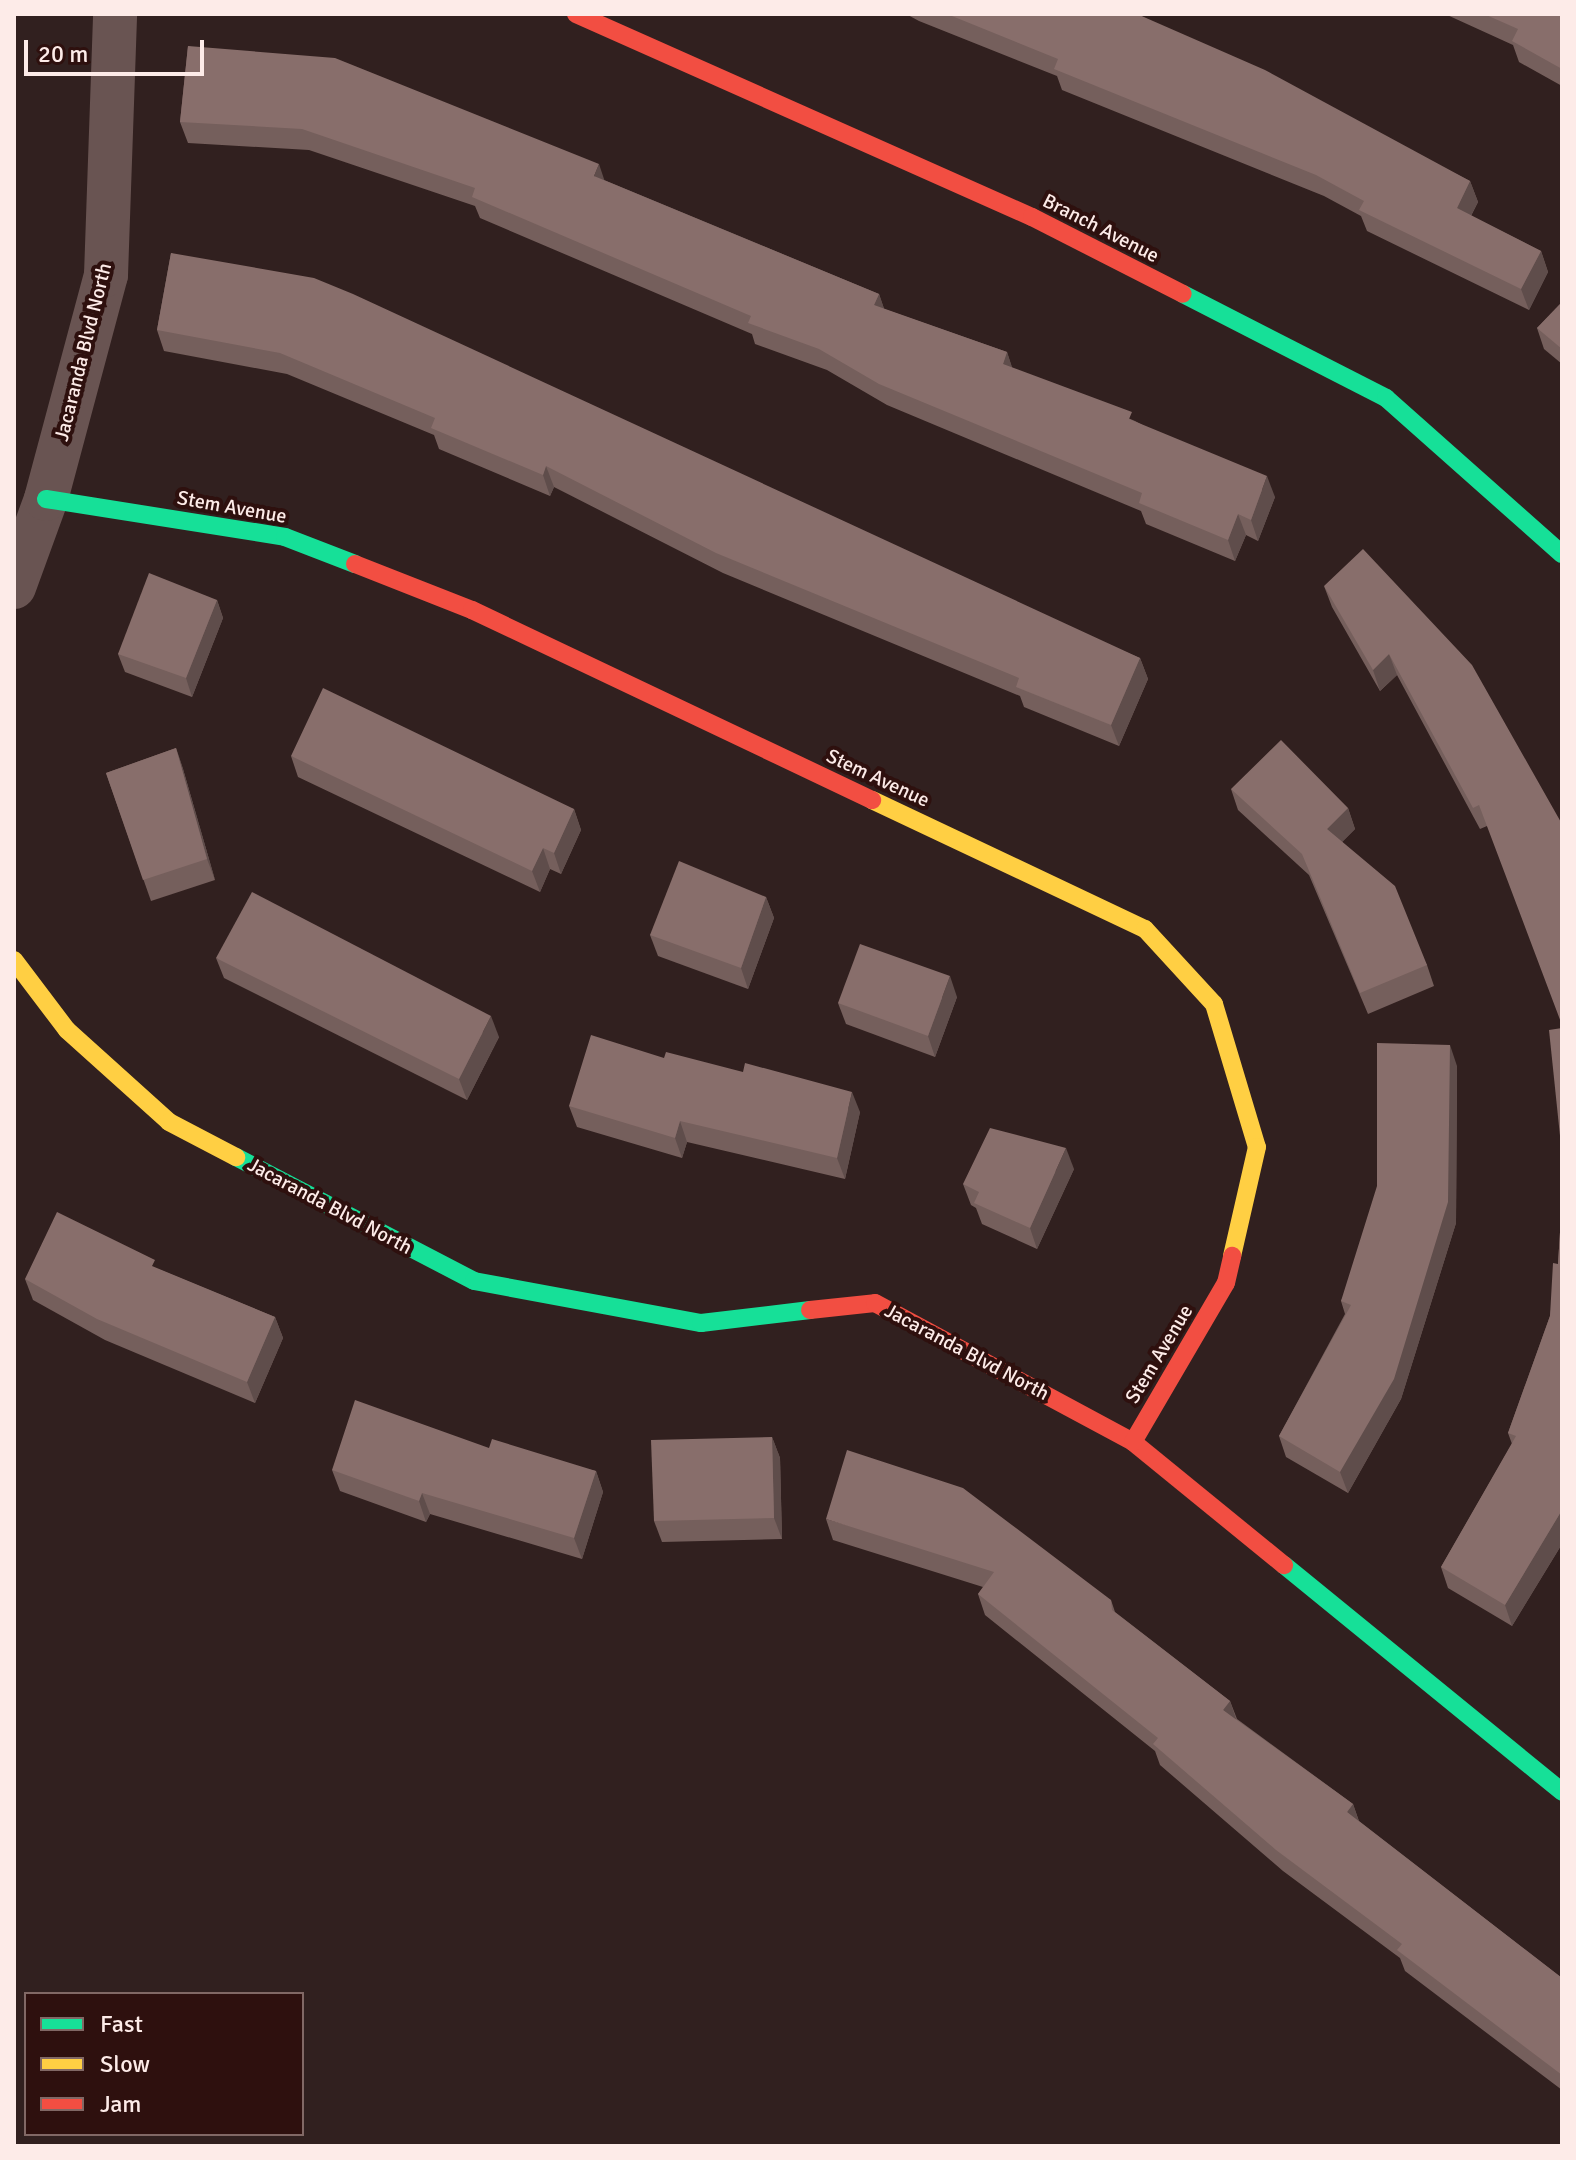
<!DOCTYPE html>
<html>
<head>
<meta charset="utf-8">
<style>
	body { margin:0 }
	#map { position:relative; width:1576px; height:2160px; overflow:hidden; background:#31201f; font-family:Signika,sans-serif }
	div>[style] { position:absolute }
	.street>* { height:44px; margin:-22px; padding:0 22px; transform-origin:22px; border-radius:22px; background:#695452 }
	.fast>* { height:18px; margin:-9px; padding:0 9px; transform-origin:9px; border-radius:9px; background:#16e098 }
	.slow>* { height:18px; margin:-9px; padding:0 9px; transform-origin:9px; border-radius:9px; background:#ffcf43 }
	.jam>* { height:18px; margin:-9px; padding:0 9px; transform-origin:9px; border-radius:9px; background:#f24e42 }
	.wall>* { inset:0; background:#755f5c }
	.shaded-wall>* { inset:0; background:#5f4d4b }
	.building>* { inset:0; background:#886e6b }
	span { translate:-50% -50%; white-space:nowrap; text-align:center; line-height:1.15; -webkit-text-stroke:8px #2e100e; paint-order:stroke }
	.street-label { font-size:20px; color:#fdebe8 }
	.frame { position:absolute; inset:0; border:16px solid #fdebe8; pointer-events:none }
	.legend { position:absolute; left:24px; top:1992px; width:280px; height:144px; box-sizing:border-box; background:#2e100e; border:2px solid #816865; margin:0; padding:10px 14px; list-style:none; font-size:24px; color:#fdebe8 }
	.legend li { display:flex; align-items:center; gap:16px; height:40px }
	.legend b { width:40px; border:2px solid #816865 }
	.scale { position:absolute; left:24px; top:40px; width:180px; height:36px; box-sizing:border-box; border:4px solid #fdebe8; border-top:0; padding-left:10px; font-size:24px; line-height:28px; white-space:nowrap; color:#fdebe8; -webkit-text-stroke:6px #2e100e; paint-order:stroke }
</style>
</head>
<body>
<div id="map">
	<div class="street">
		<div style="left:14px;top:587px;width:94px;rotate:-70deg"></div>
		<div style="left:46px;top:499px;width:232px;rotate:-75deg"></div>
		<div style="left:106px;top:275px;width:261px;rotate:-88deg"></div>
	</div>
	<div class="fast">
		<div style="left:1183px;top:294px;width:228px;rotate:27.1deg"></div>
		<div style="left:1386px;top:398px;width:235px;rotate:41.6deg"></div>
		<div style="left:46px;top:499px;width:242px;rotate:9deg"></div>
		<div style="left:285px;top:537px;width:75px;rotate:21.1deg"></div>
		<div style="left:236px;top:1157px;width:268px;rotate:27.5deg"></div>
		<div style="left:474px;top:1281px;width:231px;rotate:10.5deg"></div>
		<div style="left:701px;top:1323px;width:110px;rotate:-6.8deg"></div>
		<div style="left:1284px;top:1565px;width:359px;rotate:39.2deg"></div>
	</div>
	<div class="slow">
		<div style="left:872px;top:800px;width:302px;rotate:25.3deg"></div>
		<div style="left:1145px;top:929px;width:102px;rotate:47.4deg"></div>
		<div style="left:1214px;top:1004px;width:149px;rotate:73.3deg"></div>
		<div style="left:1257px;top:1147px;width:112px;rotate:102.9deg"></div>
		<div style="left:14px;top:960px;width:88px;rotate:52.9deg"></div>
		<div style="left:67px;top:1030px;width:137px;rotate:42deg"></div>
		<div style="left:169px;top:1122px;width:76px;rotate:27.6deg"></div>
	</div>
	<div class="jam">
		<div style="left:576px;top:14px;width:499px;rotate:24deg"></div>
		<div style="left:1032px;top:217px;width:169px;rotate:27deg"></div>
		<div style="left:355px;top:564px;width:126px;rotate:21.5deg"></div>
		<div style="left:472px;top:610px;width:443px;rotate:25.4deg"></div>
		<div style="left:810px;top:1310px;width:65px;rotate:-6.1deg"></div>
		<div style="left:875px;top:1303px;width:293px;rotate:28.3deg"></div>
		<div style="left:1133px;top:1442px;width:195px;rotate:39.2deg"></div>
		<div style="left:1133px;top:1442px;width:184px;rotate:-59.7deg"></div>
		<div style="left:1226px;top:1283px;width:28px;rotate:-77deg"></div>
	</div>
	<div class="wall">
		<div style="clip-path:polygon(906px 14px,1137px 14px,1470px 181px,1478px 202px,1471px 216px,1541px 251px,1548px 272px,1529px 310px,1367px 231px,1361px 216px,1324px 196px,1062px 90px,1057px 76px,919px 21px)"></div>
		<div style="clip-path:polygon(1445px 14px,1562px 14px,1562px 86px,1519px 62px,1513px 45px)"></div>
		<div style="clip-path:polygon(188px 46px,604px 180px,879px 294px,884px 309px,1007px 352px,1012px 368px,1135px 421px,1275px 497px,1258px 541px,1246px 535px,1235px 561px,1146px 524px,1141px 511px,887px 405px,827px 370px,755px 344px,752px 334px,480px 218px,475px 206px,309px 150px,188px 143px,180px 122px)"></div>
		<div style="clip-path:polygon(171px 253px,1140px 658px,1148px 679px,1119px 746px,1024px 707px,1020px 696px,723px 573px,554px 487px,550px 496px,439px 449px,434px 435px,287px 374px,164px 351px,157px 330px)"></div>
		<div style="clip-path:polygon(1562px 302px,1562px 364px,1544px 349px,1537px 328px)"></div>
		<div style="clip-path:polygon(1324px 586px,1562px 824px,1487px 826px,1480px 829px,1397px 675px,1380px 691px,1332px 607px)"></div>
		<div style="clip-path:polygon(217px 600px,223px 618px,192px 697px,125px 672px,118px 654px)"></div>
		<div style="clip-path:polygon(176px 748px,183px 769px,215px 880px,151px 901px,106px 773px)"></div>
		<div style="clip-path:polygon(291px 756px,574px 809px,581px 830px,561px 874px,550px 869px,540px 892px,298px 777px)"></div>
		<div style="clip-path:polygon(1231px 789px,1348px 808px,1355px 829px,1342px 842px,1427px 965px,1434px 986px,1368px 1014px,1309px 875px,1238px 810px)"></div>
		<div style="clip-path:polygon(766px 897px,774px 918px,748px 989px,658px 956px,650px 935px)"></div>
		<div style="clip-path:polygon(216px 958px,499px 1037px,467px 1100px,224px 978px)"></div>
		<div style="clip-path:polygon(957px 997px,935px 1057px,846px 1024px,838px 1003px)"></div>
		<div style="clip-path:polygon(664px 1058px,860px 1112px,845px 1179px,687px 1142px,682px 1158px,577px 1127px,569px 1106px)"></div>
		<div style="clip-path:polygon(1457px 1066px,1456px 1223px,1401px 1399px,1348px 1493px,1286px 1457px,1279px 1436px,1345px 1314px,1341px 1301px)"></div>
		<div style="clip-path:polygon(1074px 1169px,1037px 1249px,982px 1224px,976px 1208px,971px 1205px,963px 1184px)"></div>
		<div style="clip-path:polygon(1562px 1200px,1562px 1544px,1512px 1626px,1448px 1588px,1441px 1567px,1512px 1444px,1508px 1433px,1550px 1316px,1558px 1264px)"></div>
		<div style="clip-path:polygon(158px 1269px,275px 1317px,283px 1338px,255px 1403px,105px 1340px,33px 1300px,25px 1279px)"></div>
		<div style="clip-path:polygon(772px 1437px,780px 1458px,782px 1539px,662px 1542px,654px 1521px)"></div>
		<div style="clip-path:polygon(489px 1448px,596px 1471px,603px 1492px,582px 1559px,430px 1514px,426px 1522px,340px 1491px,332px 1470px)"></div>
		<div style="clip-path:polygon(826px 1519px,1111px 1600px,1115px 1612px,1230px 1701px,1237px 1719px,1353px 1804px,1359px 1821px,1562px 1978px,1562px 2090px,1405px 1971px,1400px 1958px,1283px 1871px,1160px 1765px,1155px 1751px,985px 1615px,978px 1594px,983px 1587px,833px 1540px)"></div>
	</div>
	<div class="shaded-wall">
		<div style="clip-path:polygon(599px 164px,606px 185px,594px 176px)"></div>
		<div style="clip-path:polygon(1470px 181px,1478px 202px,1464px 229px,1457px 208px)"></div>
		<div style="clip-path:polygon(1541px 251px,1548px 272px,1529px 310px,1521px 289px)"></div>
		<div style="clip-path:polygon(879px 294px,886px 314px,874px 305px)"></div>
		<div style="clip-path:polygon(1007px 352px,1014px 373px,1003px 364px)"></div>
		<div style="clip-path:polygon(546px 466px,554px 487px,550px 496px,543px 475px)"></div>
		<div style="clip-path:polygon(1267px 476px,1275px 497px,1258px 541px,1251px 520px)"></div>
		<div style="clip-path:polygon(1238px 514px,1246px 535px,1235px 561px,1228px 540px)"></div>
		<div style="clip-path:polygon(217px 600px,223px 618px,192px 697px,186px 678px)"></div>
		<div style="clip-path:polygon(1389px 654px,1397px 675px,1380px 691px,1373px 670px)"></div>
		<div style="clip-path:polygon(1140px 658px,1148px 679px,1119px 746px,1111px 725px)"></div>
		<div style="clip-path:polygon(176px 748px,183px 769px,215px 880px,207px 859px)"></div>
		<div style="clip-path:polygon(1348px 808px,1355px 829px,1334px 850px,1327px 829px)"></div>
		<div style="clip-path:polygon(574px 809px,581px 830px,561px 874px,554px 853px)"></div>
		<div style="clip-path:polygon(543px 848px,550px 869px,540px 892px,532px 871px)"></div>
		<div style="clip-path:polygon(766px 897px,774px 918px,748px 989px,741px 968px)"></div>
		<div style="clip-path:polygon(950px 976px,957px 997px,935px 1057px,928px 1036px)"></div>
		<div style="clip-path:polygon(491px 1016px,499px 1037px,467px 1100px,459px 1079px)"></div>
		<div style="clip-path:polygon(1450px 1045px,1457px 1066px,1456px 1223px,1401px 1399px,1348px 1493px,1340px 1472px)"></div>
		<div style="clip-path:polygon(852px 1092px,860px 1112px,845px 1179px,837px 1158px)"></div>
		<div style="clip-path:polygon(680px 1121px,687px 1142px,682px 1158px,675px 1138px)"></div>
		<div style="clip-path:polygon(1066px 1148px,1074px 1169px,1037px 1249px,1030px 1228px)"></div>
		<div style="clip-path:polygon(275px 1317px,283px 1338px,255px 1403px,247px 1382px)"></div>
		<div style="clip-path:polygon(772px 1437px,780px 1458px,782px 1539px,774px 1518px)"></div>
		<div style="clip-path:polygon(596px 1471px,603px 1492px,582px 1559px,574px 1538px)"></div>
		<div style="clip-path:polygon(422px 1493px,430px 1514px,426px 1522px,419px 1501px)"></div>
		<div style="clip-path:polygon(1562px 1510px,1562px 1544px,1512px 1626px,1505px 1605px)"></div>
		<div style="clip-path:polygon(1230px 1701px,1237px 1722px,1223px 1710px)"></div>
		<div style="clip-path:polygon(1353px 1804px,1360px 1825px,1347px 1812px)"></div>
	</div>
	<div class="building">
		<div style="clip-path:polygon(947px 14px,1137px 14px,1265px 70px,1470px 181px,1457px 208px,1541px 251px,1521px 289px,1359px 210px,1364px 201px,1316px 175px,1054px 69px,1058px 59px)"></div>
		<div style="clip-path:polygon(1484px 14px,1562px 14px,1562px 69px,1512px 41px,1518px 29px)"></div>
		<div style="clip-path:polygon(188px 46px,335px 58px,599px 164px,594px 176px,879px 294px,874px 305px,1007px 352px,1003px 364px,1132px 412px,1129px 419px,1267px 476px,1251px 520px,1238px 514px,1228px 540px,1139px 503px,1142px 493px,879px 384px,819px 349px,748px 323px,751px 316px,472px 197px,475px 188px,302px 129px,180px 122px)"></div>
		<div style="clip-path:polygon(171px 253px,314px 278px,353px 294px,1140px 658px,1111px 725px,1016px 687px,1019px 678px,716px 553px,546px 466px,543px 475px,431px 428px,435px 418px,280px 353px,157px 330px)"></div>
		<div style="clip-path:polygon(1562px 302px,1562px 349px,1537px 328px)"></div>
		<div style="clip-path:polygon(1363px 549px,1472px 665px,1562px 824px,1562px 1025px,1479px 805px,1473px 808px,1389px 654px,1373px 670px,1324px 586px)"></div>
		<div style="clip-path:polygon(149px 573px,217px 600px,186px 678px,118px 654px)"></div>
		<div style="clip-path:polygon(323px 688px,574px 809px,554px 853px,543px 848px,532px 871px,291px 756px)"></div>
		<div style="clip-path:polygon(1281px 740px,1348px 808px,1327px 829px,1395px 886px,1427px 965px,1360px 993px,1302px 854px,1231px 789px)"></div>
		<div style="clip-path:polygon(176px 748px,207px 859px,143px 880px,106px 773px)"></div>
		<div style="clip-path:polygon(679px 861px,766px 897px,741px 968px,650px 935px)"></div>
		<div style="clip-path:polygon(252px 892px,491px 1016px,459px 1079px,216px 958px)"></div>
		<div style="clip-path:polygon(860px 944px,950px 976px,928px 1036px,838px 1003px)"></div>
		<div style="clip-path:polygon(1562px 1028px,1562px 1155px,1549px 1030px)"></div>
		<div style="clip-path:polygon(591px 1035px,664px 1058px,666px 1052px,743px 1072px,745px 1063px,852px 1092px,837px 1158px,680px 1121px,675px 1138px,569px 1106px)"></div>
		<div style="clip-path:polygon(1377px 1043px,1450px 1045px,1448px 1202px,1394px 1379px,1340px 1472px,1279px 1436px,1351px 1305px,1341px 1301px,1377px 1186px)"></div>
		<div style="clip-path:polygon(990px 1128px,1066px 1148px,1030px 1228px,974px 1203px,979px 1192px,963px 1184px)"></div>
		<div style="clip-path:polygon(1562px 1200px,1562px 1510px,1505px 1605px,1441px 1567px,1516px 1436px,1508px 1433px,1550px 1316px,1553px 1263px,1558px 1264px)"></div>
		<div style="clip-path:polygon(57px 1212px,155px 1260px,152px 1266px,275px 1317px,247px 1382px,97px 1319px,25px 1279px)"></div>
		<div style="clip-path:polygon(355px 1400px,489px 1448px,492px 1439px,596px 1471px,574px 1538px,422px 1493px,419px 1501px,332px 1470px)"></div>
		<div style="clip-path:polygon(772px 1437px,774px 1518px,654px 1521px,651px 1440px)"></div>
		<div style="clip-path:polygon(847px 1450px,963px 1488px,1111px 1600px,1112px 1610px,1230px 1701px,1223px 1710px,1353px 1804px,1347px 1812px,1562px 1978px,1562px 2075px,1397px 1950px,1402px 1944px,1276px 1850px,1153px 1744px,1158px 1738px,978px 1594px,994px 1572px,826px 1519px)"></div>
	</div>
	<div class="street-label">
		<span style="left:1101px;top:228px;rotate:27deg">Branch Avenue</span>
		<span style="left:83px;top:352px;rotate:-76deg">Jacaranda Blvd North</span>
		<span style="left:232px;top:507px;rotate:10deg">Stem Avenue</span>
		<span style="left:878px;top:778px;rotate:25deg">Stem Avenue</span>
		<span style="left:330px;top:1206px;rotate:28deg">Jacaranda Blvd North</span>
		<span style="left:967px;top:1352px;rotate:28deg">Jacaranda Blvd North</span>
		<span style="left:1159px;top:1354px;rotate:-59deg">Stem Avenue</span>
	</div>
	<div class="frame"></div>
	<ul class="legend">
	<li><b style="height:10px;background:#16e098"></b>Fast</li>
	<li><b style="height:10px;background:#ffcf43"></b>Slow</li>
	<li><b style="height:10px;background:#f24e42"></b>Jam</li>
	</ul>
	<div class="scale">20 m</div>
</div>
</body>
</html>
